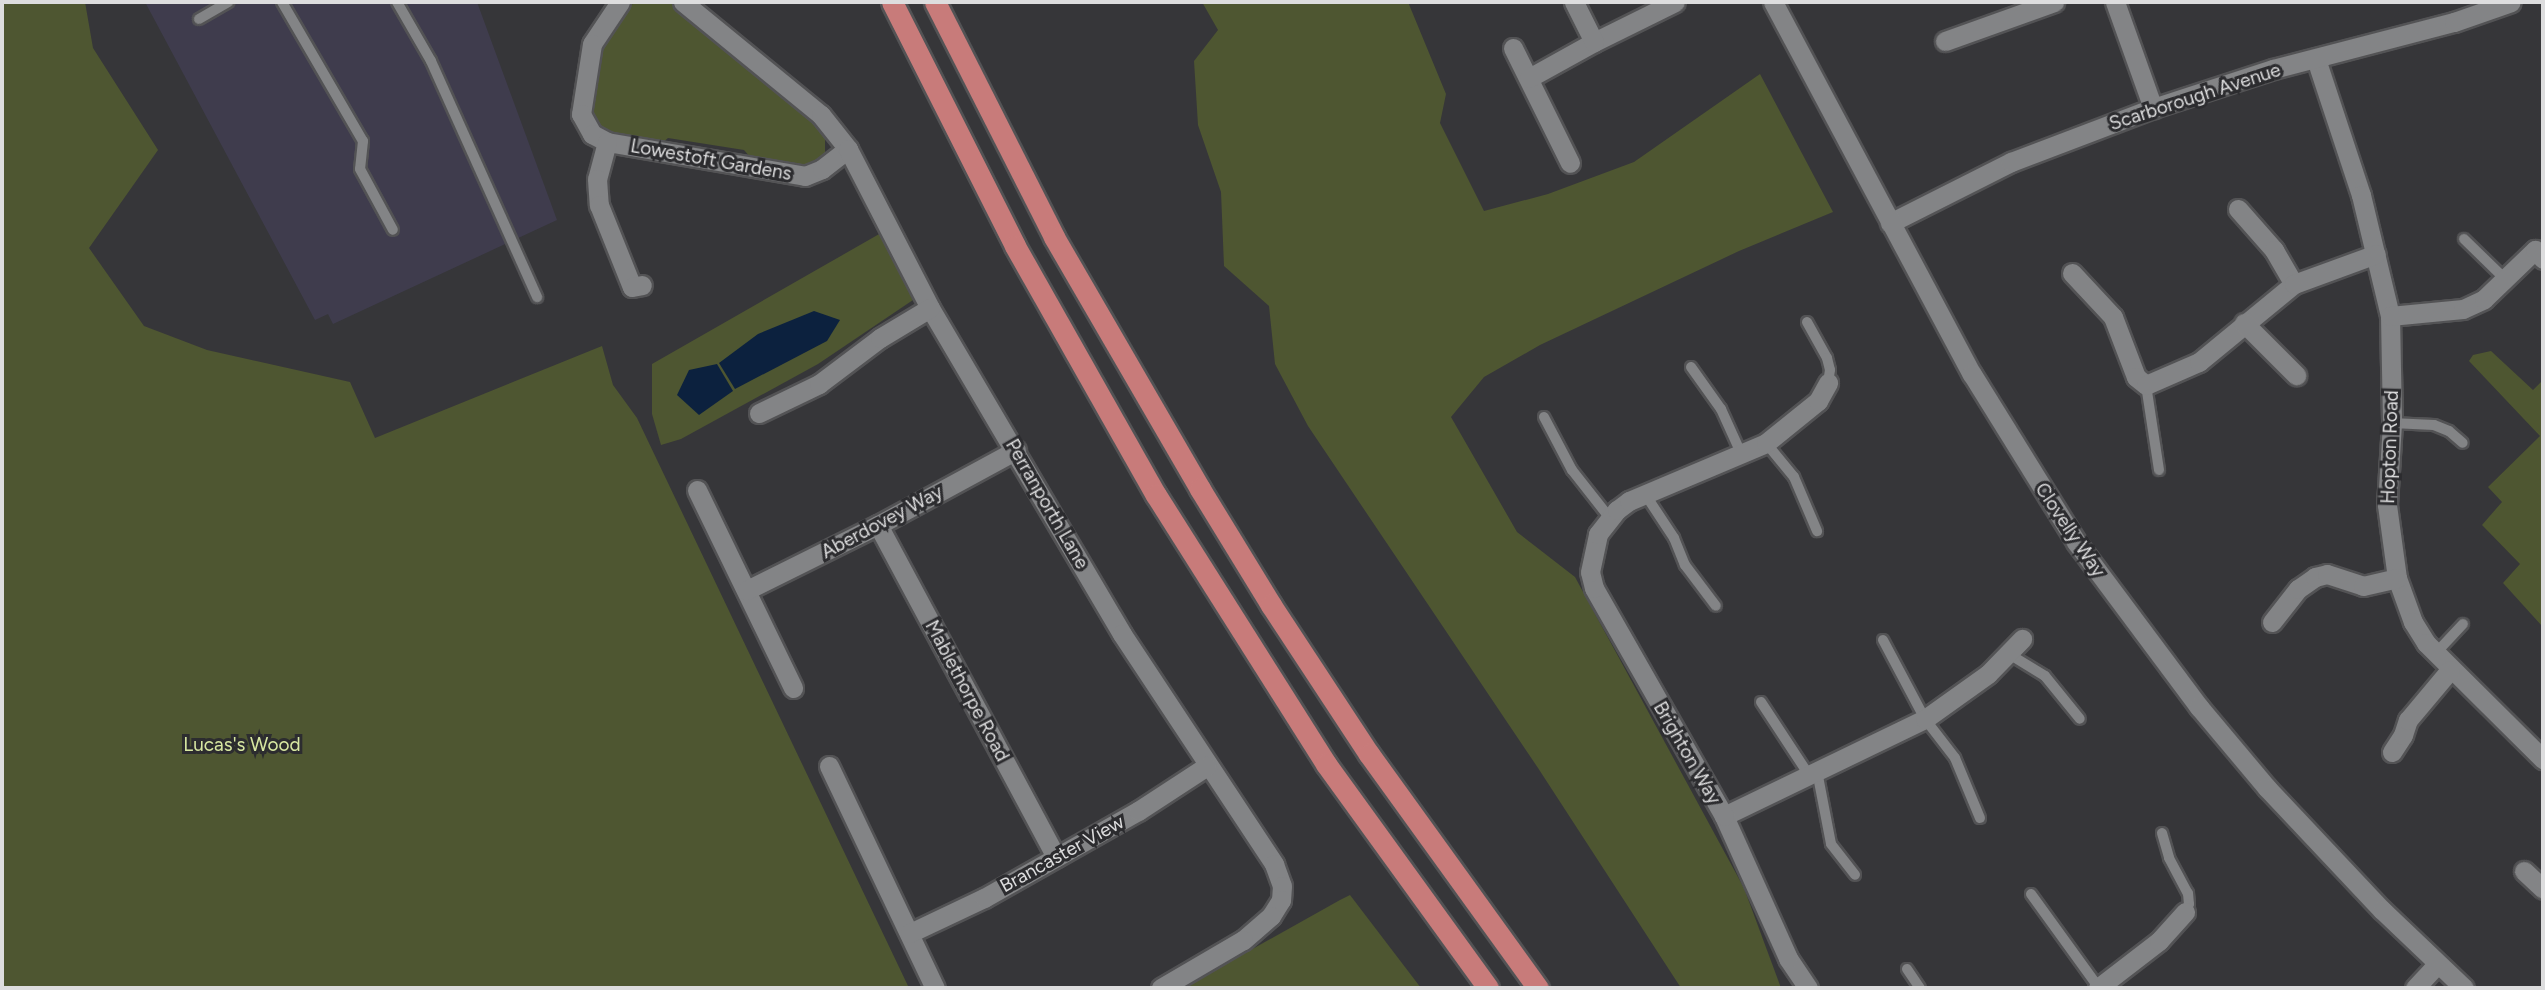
<!DOCTYPE html>
<html>
<head>
<meta charset="utf-8">
<style>
	body { margin:0 }
	#map { position:relative; width:2545px; height:990px; overflow:hidden; background:#363639; font-family:Figtree,sans-serif }
	div>[style] { position:absolute }
	.industrial>* { inset:0; background:#3f3c4d }
	.green>* { inset:0; background:#4e5631 }
	.water>* { inset:0; background:#0c213e }
	.roads { filter:drop-shadow(2px 0 #535355) drop-shadow(-2px 0 #535355) drop-shadow(0 2px #535355) drop-shadow(0 -2px #535355) }
	.service>* { height:10px; margin:-5px; padding:0 5px; transform-origin:5px; border-radius:5px; background:#838486 }
	.minor>* { height:19px; margin:-9.5px; padding:0 9.5px; transform-origin:9.5px; border-radius:9.5px; background:#838486 }
	.tertiary>* { height:19px; margin:-9.5px; padding:0 9.5px; transform-origin:9.5px; border-radius:9.5px; background:#838486 }
	.motorway>* { height:21px; margin:-10.5px; padding:0 10.5px; transform-origin:10.5px; border-radius:10.5px; background:#c87b7a }
	span { translate:-50% -50%; white-space:nowrap; text-align:center; line-height:1.15; -webkit-text-stroke:6px #2c2c2f; paint-order:stroke }
	.street-label { font-size:19px; color:#ddddde }
	.park-label { font-size:19px; color:#d8e8a2 }
	.frame { position:absolute; inset:0; border:4px solid #ddddde; pointer-events:none }
</style>
</head>
<body>
<div id="map">
	<div class="industrial">
		<div style="clip-path:polygon(145px 2px,477px 2px,557px 220px,333px 324px,328px 314px,315px 320px)"></div>
	</div>
	<div class="green">
		<div style="clip-path:polygon(2px 2px,85px 2px,93px 48px,158px 150px,89px 248px,144px 326px,207px 350px,350px 382px,375px 438px,602px 346px,613px 385px,637px 418px,909px 988px,2px 988px)"></div>
		<div style="clip-path:polygon(634px 2px,670px 2px,815px 123px,825px 136px,825px 153px,820px 159px,804px 167px,750px 157px,744px 150px,668px 138px,661px 144px,602px 131px,593px 119px,592px 110px,601px 52px,607px 37px)"></div>
		<div style="clip-path:polygon(1202px 2px,1408px 2px,1446px 94px,1440px 123px,1484px 211px,1548px 194px,1634px 162px,1760px 74px,1833px 212px,1739px 251px,1540px 345px,1484px 377px,1451px 417px,1517px 532px,1575px 577px,1744px 888px,1781px 988px,1681px 988px,1538px 768px,1308px 426px,1275px 364px,1269px 306px,1224px 266px,1221px 192px,1198px 125px,1194px 61px,1218px 30px)"></div>
		<div style="clip-path:polygon(881px 233px,913px 300px,818px 364px,681px 439px,661px 445px,652px 414px,652px 364px)"></div>
		<div style="clip-path:polygon(2491px 351px,2533px 390px,2543px 380px,2543px 627px,2503px 583px,2520px 564px,2482px 525px,2502px 502px,2488px 487px,2540px 436px,2469px 361px,2473px 355px)"></div>
		<div style="clip-path:polygon(1350px 895px,1421px 988px,1183px 988px,1340px 900px)"></div>
	</div>
	<div class="water">
		<div style="clip-path:polygon(814px 311px,840px 320px,827px 341px,735px 389px,719px 363px,758px 334px)"></div>
		<div style="clip-path:polygon(717px 364px,733px 391px,699px 415px,677px 395px,689px 370px)"></div>
	</div>
	<div class="roads">
		<div class="service">
			<div style="left:282px;top:2px;width:161px;rotate:59.8deg"></div>
			<div style="left:363px;top:141px;width:28px;rotate:96deg"></div>
			<div style="left:360px;top:169px;width:69px;rotate:61.6deg"></div>
			<div style="left:397px;top:2px;width:68px;rotate:60deg"></div>
			<div style="left:431px;top:61px;width:259px;rotate:65.8deg"></div>
			<div style="left:199px;top:19px;width:34px;rotate:-30deg"></div>
			<div style="left:2464px;top:239px;width:59px;rotate:44.3deg"></div>
			<div style="left:1807px;top:322px;width:41px;rotate:60.9deg"></div>
			<div style="left:1827px;top:358px;width:12px;rotate:76deg"></div>
			<div style="left:1830px;top:370px;width:13px;rotate:99deg"></div>
			<div style="left:1691px;top:367px;width:52px;rotate:54.5deg"></div>
			<div style="left:1721px;top:409px;width:48px;rotate:65.6deg"></div>
			<div style="left:2146px;top:385px;width:86px;rotate:81.3deg"></div>
			<div style="left:1544px;top:417px;width:60px;rotate:62.2deg"></div>
			<div style="left:1572px;top:470px;width:60px;rotate:51.8deg"></div>
			<div style="left:2392px;top:423px;width:42px;rotate:2.7deg"></div>
			<div style="left:2434px;top:425px;width:16px;rotate:22deg"></div>
			<div style="left:2449px;top:431px;width:18px;rotate:41deg"></div>
			<div style="left:1766px;top:443px;width:44px;rotate:50.5deg"></div>
			<div style="left:1794px;top:477px;width:59px;rotate:66.9deg"></div>
			<div style="left:1645px;top:494px;width:53px;rotate:56.6deg"></div>
			<div style="left:1674px;top:538px;width:29px;rotate:68deg"></div>
			<div style="left:1685px;top:565px;width:51px;rotate:52.9deg"></div>
			<div style="left:1883px;top:640px;width:89px;rotate:62deg"></div>
			<div style="left:1925px;top:719px;width:49px;rotate:52.4deg"></div>
			<div style="left:1955px;top:758px;width:65px;rotate:67.4deg"></div>
			<div style="left:2009px;top:654px;width:42px;rotate:31.4deg"></div>
			<div style="left:2045px;top:676px;width:55px;rotate:50.9deg"></div>
			<div style="left:2435px;top:654px;width:41px;rotate:-47deg"></div>
			<div style="left:1761px;top:702px;width:87px;rotate:56.7deg"></div>
			<div style="left:1817px;top:771px;width:74px;rotate:79.1deg"></div>
			<div style="left:1831px;top:844px;width:39px;rotate:52deg"></div>
			<div style="left:2162px;top:833px;width:26px;rotate:74deg"></div>
			<div style="left:2169px;top:858px;width:40px;rotate:62deg"></div>
			<div style="left:2188px;top:893px;width:11px;rotate:85deg"></div>
			<div style="left:2189px;top:904px;width:9px;rotate:117deg"></div>
			<div style="left:2031px;top:894px;width:116px;rotate:54.1deg"></div>
			<div style="left:1907px;top:969px;width:23px;rotate:56deg"></div>
		</div>
		<div class="minor">
			<div style="left:620px;top:2px;width:50px;rotate:123.7deg"></div>
			<div style="left:592px;top:44px;width:71px;rotate:98.9deg"></div>
			<div style="left:581px;top:114px;width:23px;rotate:61deg"></div>
			<div style="left:592px;top:134px;width:17px;rotate:28deg"></div>
			<div style="left:607px;top:142px;width:201px;rotate:9.7deg"></div>
			<div style="left:805px;top:176px;width:18px;rotate:-22deg"></div>
			<div style="left:822px;top:169px;width:33px;rotate:-38deg"></div>
			<div style="left:683px;top:2px;width:178px;rotate:39.3deg"></div>
			<div style="left:821px;top:115px;width:43px;rotate:51.5deg"></div>
			<div style="left:848px;top:149px;width:179px;rotate:62.7deg"></div>
			<div style="left:930px;top:308px;width:378px;rotate:59.5deg"></div>
			<div style="left:1122px;top:634px;width:276px;rotate:56.5deg"></div>
			<div style="left:1274px;top:864px;width:23px;rotate:70deg"></div>
			<div style="left:1282px;top:886px;width:14px;rotate:94deg"></div>
			<div style="left:1281px;top:900px;width:19px;rotate:122deg"></div>
			<div style="left:1271px;top:916px;width:37px;rotate:139deg"></div>
			<div style="left:1243px;top:940px;width:95px;rotate:149.7deg"></div>
			<div style="left:2115px;top:2px;width:113px;rotate:70.3deg"></div>
			<div style="left:1945px;top:41px;width:116px;rotate:-19.7deg"></div>
			<div style="left:1594px;top:42px;width:90px;rotate:-26.3deg"></div>
			<div style="left:1513px;top:48px;width:128px;rotate:63.6deg"></div>
			<div style="left:2316px;top:59px;width:143px;rotate:71.7deg"></div>
			<div style="left:2361px;top:195px;width:124px;rotate:76.5deg"></div>
			<div style="left:2390px;top:316px;width:107px;rotate:88.9deg"></div>
			<div style="left:2392px;top:423px;width:82px;rotate:93.5deg"></div>
			<div style="left:2387px;top:505px;width:74px;rotate:82.2deg"></div>
			<div style="left:2397px;top:578px;width:47px;rotate:70deg"></div>
			<div style="left:2413px;top:622px;width:25px;rotate:58deg"></div>
			<div style="left:2426px;top:643px;width:165px;rotate:44.8deg"></div>
			<div style="left:1529px;top:78px;width:74px;rotate:-29deg"></div>
			<div style="left:1594px;top:42px;width:45px;rotate:-116.6deg"></div>
			<div style="left:607px;top:142px;width:38px;rotate:105deg"></div>
			<div style="left:597px;top:179px;width:26px;rotate:86deg"></div>
			<div style="left:599px;top:205px;width:88px;rotate:68.1deg"></div>
			<div style="left:632px;top:287px;width:10px;rotate:-11deg"></div>
			<div style="left:2238px;top:209px;width:55px;rotate:48.7deg"></div>
			<div style="left:2274px;top:250px;width:39px;rotate:60deg"></div>
			<div style="left:1890px;top:223px;width:136px;rotate:-26.8deg"></div>
			<div style="left:2011px;top:162px;width:152px;rotate:-20.8deg"></div>
			<div style="left:2153px;top:108px;width:126px;rotate:-18deg"></div>
			<div style="left:2273px;top:69px;width:187px;rotate:-14.6deg"></div>
			<div style="left:2454px;top:22px;width:60px;rotate:-19.3deg"></div>
			<div style="left:2072px;top:273px;width:60px;rotate:47deg"></div>
			<div style="left:2113px;top:317px;width:64px;rotate:69deg"></div>
			<div style="left:2136px;top:377px;width:13px;rotate:39deg"></div>
			<div style="left:2146px;top:385px;width:58px;rotate:-23.5deg"></div>
			<div style="left:2199px;top:362px;width:123px;rotate:-39.4deg"></div>
			<div style="left:2294px;top:284px;width:87px;rotate:-20.1deg"></div>
			<div style="left:2390px;top:316px;width:73px;rotate:-5.5deg"></div>
			<div style="left:2463px;top:309px;width:23px;rotate:-25deg"></div>
			<div style="left:2484px;top:299px;width:71px;rotate:-43.9deg"></div>
			<div style="left:2535px;top:250px;width:12px;rotate:48deg"></div>
			<div style="left:2244px;top:323px;width:74px;rotate:45deg"></div>
			<div style="left:759px;top:413px;width:67px;rotate:-25.8deg"></div>
			<div style="left:819px;top:384px;width:76px;rotate:-37deg"></div>
			<div style="left:880px;top:338px;width:58px;rotate:-31deg"></div>
			<div style="left:697px;top:490px;width:220px;rotate:64.1deg"></div>
			<div style="left:878px;top:525px;width:377px;rotate:61.8deg"></div>
			<div style="left:747px;top:590px;width:146px;rotate:-26.4deg"></div>
			<div style="left:878px;top:525px;width:157px;rotate:-28.5deg"></div>
			<div style="left:2272px;top:622px;width:42px;rotate:-51.8deg"></div>
			<div style="left:2298px;top:589px;width:21px;rotate:-35deg"></div>
			<div style="left:2315px;top:577px;width:12px;rotate:-14deg"></div>
			<div style="left:2327px;top:574px;width:38px;rotate:18deg"></div>
			<div style="left:2363px;top:586px;width:35px;rotate:-13deg"></div>
			<div style="left:2392px;top:752px;width:20px;rotate:-57deg"></div>
			<div style="left:2403px;top:735px;width:16px;rotate:-72deg"></div>
			<div style="left:2408px;top:720px;width:65px;rotate:-50deg"></div>
			<div style="left:829px;top:766px;width:246px;rotate:64.5deg"></div>
			<div style="left:1724px;top:816px;width:223px;rotate:-25.8deg"></div>
			<div style="left:1925px;top:719px;width:77px;rotate:-35.5deg"></div>
			<div style="left:1988px;top:674px;width:49px;rotate:-45.8deg"></div>
			<div style="left:2524px;top:871px;width:26px;rotate:43deg"></div>
			<div style="left:910px;top:933px;width:82px;rotate:-25.3deg"></div>
			<div style="left:984px;top:898px;width:177px;rotate:-29.5deg"></div>
			<div style="left:1138px;top:811px;width:82px;rotate:-33.1deg"></div>
			<div style="left:1808px;top:988px;width:36px;rotate:-124deg"></div>
			<div style="left:1788px;top:958px;width:156px;rotate:-114.3deg"></div>
			<div style="left:1724px;top:816px;width:262px;rotate:-119.7deg"></div>
			<div style="left:1594px;top:588px;width:16px;rotate:-104deg"></div>
			<div style="left:1590px;top:572px;width:39px;rotate:-78deg"></div>
			<div style="left:1598px;top:534px;width:31px;rotate:-52deg"></div>
			<div style="left:1617px;top:510px;width:15px;rotate:-37deg"></div>
			<div style="left:1629px;top:501px;width:149px;rotate:-22.9deg"></div>
			<div style="left:1766px;top:443px;width:67px;rotate:-38.9deg"></div>
			<div style="left:1818px;top:401px;width:21px;rotate:-61deg"></div>
			<div style="left:2098px;top:988px;width:77px;rotate:-37.6deg"></div>
			<div style="left:2159px;top:941px;width:39px;rotate:-48deg"></div>
			<div style="left:2415px;top:988px;width:33px;rotate:-47deg"></div>
		</div>
		<div class="tertiary">
			<div style="left:1773px;top:2px;width:422px;rotate:61.9deg"></div>
			<div style="left:1972px;top:374px;width:198px;rotate:58.2deg"></div>
			<div style="left:2076px;top:542px;width:206px;rotate:53.3deg"></div>
			<div style="left:2199px;top:707px;width:106px;rotate:50deg"></div>
			<div style="left:2267px;top:788px;width:168px;rotate:46.7deg"></div>
			<div style="left:2382px;top:910px;width:113px;rotate:43.6deg"></div>
		</div>
		<div class="motorway">
			<div style="left:892px;top:2px;width:273px;rotate:63.2deg"></div>
			<div style="left:1015px;top:246px;width:286px;rotate:60.5deg"></div>
			<div style="left:1156px;top:495px;width:318px;rotate:57.7deg"></div>
			<div style="left:1326px;top:764px;width:276px;rotate:54.1deg"></div>
			<div style="left:935px;top:2px;width:263px;rotate:63.1deg"></div>
			<div style="left:1054px;top:237px;width:291px;rotate:59.9deg"></div>
			<div style="left:1200px;top:489px;width:136px;rotate:58.5deg"></div>
			<div style="left:1271px;top:605px;width:178px;rotate:56.7deg"></div>
			<div style="left:1369px;top:754px;width:289px;rotate:54.2deg"></div>
		</div>
	</div>
	<div class="street-label">
		<span style="left:2195px;top:97px;rotate:-18deg">Scarborough Avenue</span>
		<span style="left:711px;top:160px;rotate:10deg">Lowestoft Gardens</span>
		<span style="left:2390px;top:447px;rotate:-88deg">Hopton Road</span>
		<span style="left:1047px;top:504px;rotate:60deg">Perranporth Lane</span>
		<span style="left:882px;top:522px;rotate:-28deg">Aberdovey Way</span>
		<span style="left:2070px;top:530px;rotate:56deg">Clovelly Way</span>
		<span style="left:967px;top:691px;rotate:62deg">Mablethorpe Road</span>
		<span style="left:1687px;top:753px;rotate:60deg">Brighton Way</span>
		<span style="left:1062px;top:854px;rotate:-29deg">Brancaster View</span>
	</div>
	<div class="park-label">
		<span style="left:242px;top:745px">Lucas's Wood</span>
	</div>
	<div class="frame"></div>
</div>
</body>
</html>
